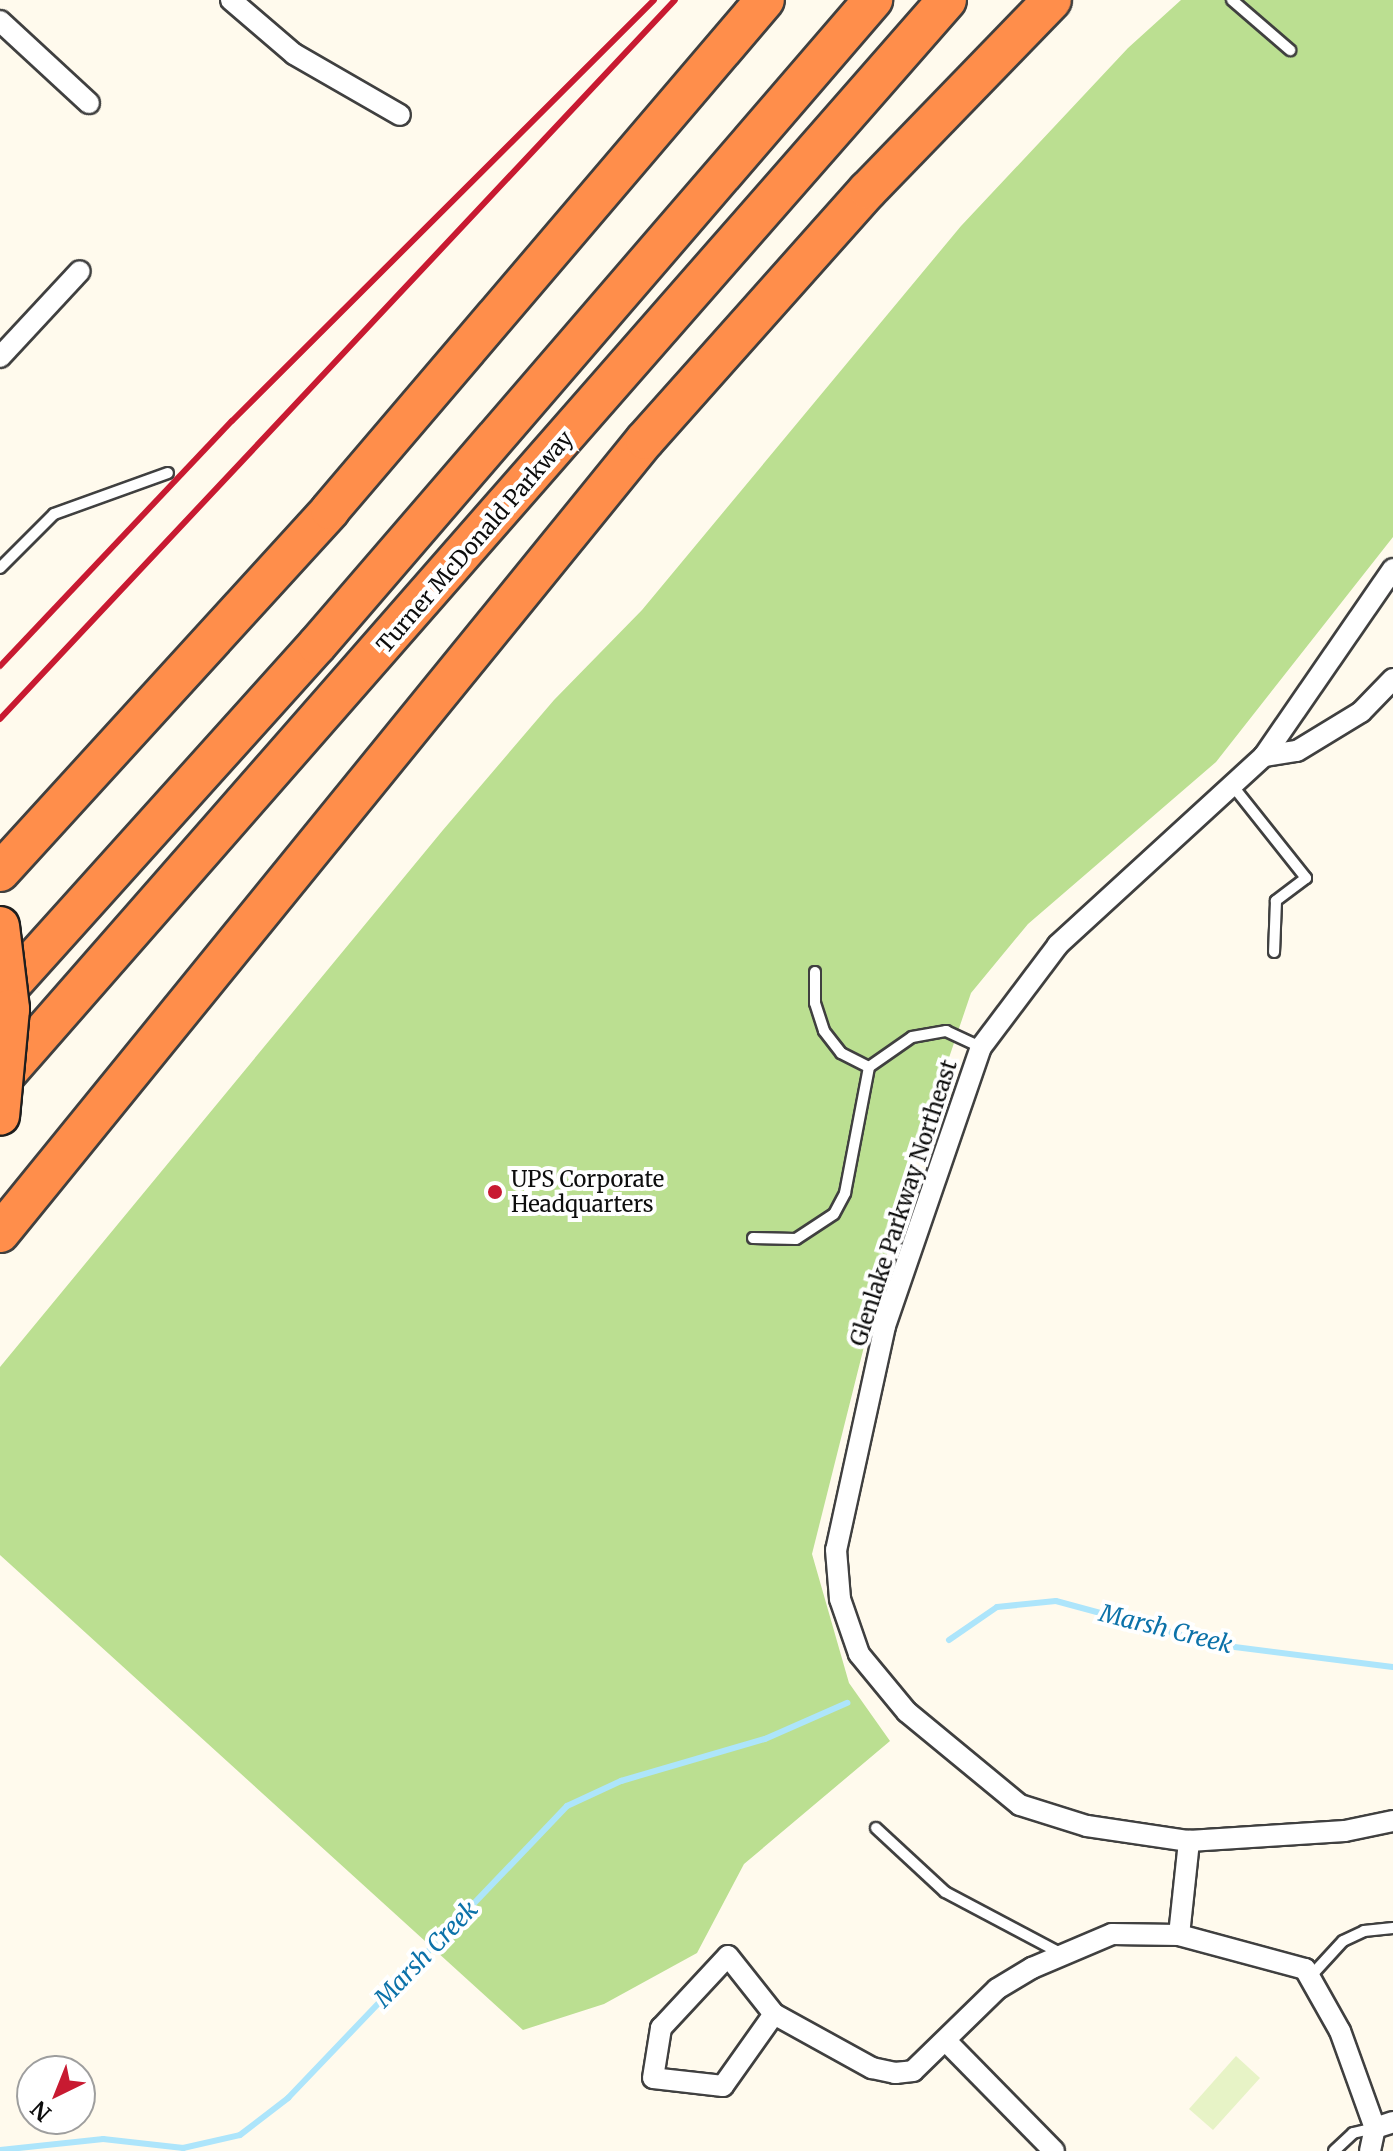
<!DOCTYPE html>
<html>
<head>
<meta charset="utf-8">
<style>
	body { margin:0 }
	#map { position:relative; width:1393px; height:2151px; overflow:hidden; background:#fffaed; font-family:Merriweather,serif }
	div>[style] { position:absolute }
	.forest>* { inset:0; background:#bbdf91 }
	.pitch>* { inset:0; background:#e7f3c6 }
	.stream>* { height:6px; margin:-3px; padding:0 3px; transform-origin:3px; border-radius:3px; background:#ade5fb }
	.roads { filter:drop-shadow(2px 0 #404040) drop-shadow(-2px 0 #404040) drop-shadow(0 2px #404040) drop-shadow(0 -2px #404040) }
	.lane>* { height:10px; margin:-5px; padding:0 5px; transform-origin:5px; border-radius:5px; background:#fff }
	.street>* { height:20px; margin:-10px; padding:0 10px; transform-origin:10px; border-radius:10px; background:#fff }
	.highway>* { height:38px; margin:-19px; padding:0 19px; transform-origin:19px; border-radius:19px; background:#ff8e4b }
	.rail>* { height:6px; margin:-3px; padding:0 3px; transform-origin:3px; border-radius:3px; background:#c81a31 }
	.bridges { filter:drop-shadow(2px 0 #1e1e1e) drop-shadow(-2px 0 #1e1e1e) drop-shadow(0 2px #1e1e1e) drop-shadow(0 -2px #1e1e1e) }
	.highway-bridge>* { height:38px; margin:-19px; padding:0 19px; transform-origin:19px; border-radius:19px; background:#ff8e4b }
	.dots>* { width:22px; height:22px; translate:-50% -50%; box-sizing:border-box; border:4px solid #fff; border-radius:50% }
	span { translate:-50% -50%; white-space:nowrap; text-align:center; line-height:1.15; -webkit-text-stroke:8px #fff; paint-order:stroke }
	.street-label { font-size:22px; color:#0d0d0d }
	.poi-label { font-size:22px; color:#0d0d0d }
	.left { translate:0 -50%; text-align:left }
	.water-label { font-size:24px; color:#0c72a9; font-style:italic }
	.north { position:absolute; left:16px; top:2055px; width:80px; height:80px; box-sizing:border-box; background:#fff; border:2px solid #9e9e9e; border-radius:50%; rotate:223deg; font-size:22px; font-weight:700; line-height:32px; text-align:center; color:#0d0d0d }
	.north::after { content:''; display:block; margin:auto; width:28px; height:36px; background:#c81a31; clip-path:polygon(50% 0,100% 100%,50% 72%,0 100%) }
</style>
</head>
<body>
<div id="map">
	<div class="forest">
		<div style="clip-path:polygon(1181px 0,1393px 0,1393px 537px,1216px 762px,1028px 924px,971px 993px,901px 1199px,812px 1554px,849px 1683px,890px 1741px,744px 1864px,697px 1953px,604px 2004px,523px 2030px,0 1555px,0 1367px,443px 830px,554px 700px,642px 610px,961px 226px,1128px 48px)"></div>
	</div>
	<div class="pitch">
		<div style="clip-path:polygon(1236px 2056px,1260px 2078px,1213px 2130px,1189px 2109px)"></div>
	</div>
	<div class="stream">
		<div style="left:949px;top:1640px;width:58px;rotate:-34.5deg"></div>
		<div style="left:997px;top:1607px;width:59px;rotate:-5.8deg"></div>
		<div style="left:1056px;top:1601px;width:169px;rotate:15.1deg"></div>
		<div style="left:1219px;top:1645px;width:175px;rotate:7.2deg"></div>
		<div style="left:0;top:2150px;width:104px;rotate:-6.1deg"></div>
		<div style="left:103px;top:2139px;width:81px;rotate:6.4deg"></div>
		<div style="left:183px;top:2148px;width:58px;rotate:-12.8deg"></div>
		<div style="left:240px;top:2135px;width:61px;rotate:-37.6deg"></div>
		<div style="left:288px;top:2098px;width:404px;rotate:-46.3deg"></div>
		<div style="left:567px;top:1806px;width:60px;rotate:-24.8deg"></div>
		<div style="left:621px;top:1781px;width:150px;rotate:-16.3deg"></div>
		<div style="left:765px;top:1739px;width:90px;rotate:-23.7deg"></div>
	</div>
	<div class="roads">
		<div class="lane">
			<div style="left:1232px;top:0;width:77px;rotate:40.8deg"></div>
			<div style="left:0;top:568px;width:76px;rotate:-45deg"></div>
			<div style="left:54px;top:514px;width:121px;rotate:-19.8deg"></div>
			<div style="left:1232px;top:785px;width:119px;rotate:51.5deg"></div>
			<div style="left:1306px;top:878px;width:38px;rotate:143deg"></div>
			<div style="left:1276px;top:901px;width:51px;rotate:92.2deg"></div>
			<div style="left:815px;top:972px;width:31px;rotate:90deg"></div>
			<div style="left:815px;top:1003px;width:29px;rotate:72deg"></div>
			<div style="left:824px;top:1031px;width:28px;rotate:52deg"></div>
			<div style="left:841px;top:1053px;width:31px;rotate:27deg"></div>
			<div style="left:753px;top:1238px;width:43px;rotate:1.3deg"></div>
			<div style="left:796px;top:1239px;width:45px;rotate:-33.3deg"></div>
			<div style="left:834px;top:1214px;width:24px;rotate:-62deg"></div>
			<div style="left:845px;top:1193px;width:128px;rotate:-79.2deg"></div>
			<div style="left:869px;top:1067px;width:52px;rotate:-34.9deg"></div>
			<div style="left:912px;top:1037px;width:35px;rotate:-10deg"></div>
			<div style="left:946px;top:1031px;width:38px;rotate:25deg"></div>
			<div style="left:876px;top:1828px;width:94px;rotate:42.8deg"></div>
			<div style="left:945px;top:1892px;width:132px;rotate:27.9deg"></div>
			<div style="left:1309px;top:1978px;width:50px;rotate:-47.4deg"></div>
			<div style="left:1343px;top:1941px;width:23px;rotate:-25deg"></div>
			<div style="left:1364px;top:1931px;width:29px;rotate:-6deg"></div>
			<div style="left:1334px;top:2151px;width:26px;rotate:-43deg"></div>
			<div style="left:1353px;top:2133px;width:23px;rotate:-13deg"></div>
		</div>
		<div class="street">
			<div style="left:231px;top:0;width:83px;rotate:40.6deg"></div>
			<div style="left:294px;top:54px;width:122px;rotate:29.9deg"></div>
			<div style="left:0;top:21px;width:121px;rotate:42.7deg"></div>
			<div style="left:0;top:357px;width:117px;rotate:-47.1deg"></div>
			<div style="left:1393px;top:569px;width:227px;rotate:124.6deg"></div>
			<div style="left:1264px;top:756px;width:280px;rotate:137.5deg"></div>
			<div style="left:1058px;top:945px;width:128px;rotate:127deg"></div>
			<div style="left:981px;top:1047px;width:295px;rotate:109deg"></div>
			<div style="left:885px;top:1326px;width:229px;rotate:102.3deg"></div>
			<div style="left:836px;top:1550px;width:49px;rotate:85.3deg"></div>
			<div style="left:840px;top:1599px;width:58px;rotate:70.9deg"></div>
			<div style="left:859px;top:1654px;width:75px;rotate:50.4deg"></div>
			<div style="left:907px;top:1712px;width:146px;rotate:39.5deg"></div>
			<div style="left:1020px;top:1805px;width:70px;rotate:17.4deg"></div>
			<div style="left:1087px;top:1826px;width:103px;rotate:8.4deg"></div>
			<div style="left:1189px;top:1841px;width:156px;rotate:-3.7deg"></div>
			<div style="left:1345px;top:1831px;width:49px;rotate:-11.8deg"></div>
			<div style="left:1264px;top:756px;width:33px;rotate:-9deg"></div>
			<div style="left:1297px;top:751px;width:75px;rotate:-31.4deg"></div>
			<div style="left:1361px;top:712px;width:46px;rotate:-45.9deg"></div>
			<div style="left:1179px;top:1935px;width:95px;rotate:-83.9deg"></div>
			<div style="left:774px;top:2014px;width:88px;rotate:125.3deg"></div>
			<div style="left:723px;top:2086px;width:70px;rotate:-173.5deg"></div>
			<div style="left:653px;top:2078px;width:51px;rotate:-80.9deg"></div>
			<div style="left:661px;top:2028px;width:98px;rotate:-47.1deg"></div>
			<div style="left:728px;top:1956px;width:74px;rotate:51.6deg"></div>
			<div style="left:774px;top:2014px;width:112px;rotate:28.9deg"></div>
			<div style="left:872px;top:2068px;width:24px;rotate:12deg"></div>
			<div style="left:895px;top:2073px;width:18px;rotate:-6deg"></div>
			<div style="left:913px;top:2071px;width:117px;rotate:-44.3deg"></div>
			<div style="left:997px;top:1989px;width:41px;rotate:-31deg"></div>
			<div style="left:1032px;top:1968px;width:87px;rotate:-23deg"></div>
			<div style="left:1112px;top:1934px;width:67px;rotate:0.9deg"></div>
			<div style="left:1179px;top:1935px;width:131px;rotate:15.1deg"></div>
			<div style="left:1305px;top:1969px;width:71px;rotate:60.6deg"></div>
			<div style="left:1340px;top:2031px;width:103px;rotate:70.2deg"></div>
			<div style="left:1375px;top:2128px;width:19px;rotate:-18deg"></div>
			<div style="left:946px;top:2041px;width:154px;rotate:45.5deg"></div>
			<div style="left:1370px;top:2151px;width:24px;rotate:-78deg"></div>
		</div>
		<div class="highway">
			<div style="left:0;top:872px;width:490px;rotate:-47.6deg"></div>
			<div style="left:330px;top:510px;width:670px;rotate:-49.54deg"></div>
			<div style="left:0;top:997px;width:474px;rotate:-48deg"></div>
			<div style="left:317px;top:645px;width:852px;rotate:-49.24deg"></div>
			<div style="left:0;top:1081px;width:1437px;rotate:-48.78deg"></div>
			<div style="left:0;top:1233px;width:1022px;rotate:-50.88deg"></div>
			<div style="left:645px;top:440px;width:335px;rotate:-48.3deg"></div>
			<div style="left:868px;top:190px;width:264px;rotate:-45.9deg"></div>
		</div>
	</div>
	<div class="rail">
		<div style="left:0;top:666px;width:337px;rotate:-46.6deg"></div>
		<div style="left:232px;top:421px;width:596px;rotate:-44.93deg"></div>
		<div style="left:0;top:719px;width:986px;rotate:-46.81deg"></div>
	</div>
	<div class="bridges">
		<div class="highway-bridge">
			<div style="left:0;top:926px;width:84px;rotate:83.1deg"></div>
			<div style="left:10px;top:1009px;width:107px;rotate:95.3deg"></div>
		</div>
	</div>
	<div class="dots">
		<div style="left:495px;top:1192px;background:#c81a31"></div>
	</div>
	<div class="street-label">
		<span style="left:475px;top:542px;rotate:-49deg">Turner McDonald Parkway</span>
		<span style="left:904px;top:1203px;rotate:-72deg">Glenlake Parkway Northeast</span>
	</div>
	<div class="poi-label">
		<span class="left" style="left:511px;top:1192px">UPS Corporate<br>Headquarters</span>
	</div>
	<div class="water-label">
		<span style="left:1166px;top:1629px;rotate:14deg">Marsh Creek</span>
		<span style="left:426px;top:1954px;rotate:-46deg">Marsh Creek</span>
	</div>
	<div class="north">N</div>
</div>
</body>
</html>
